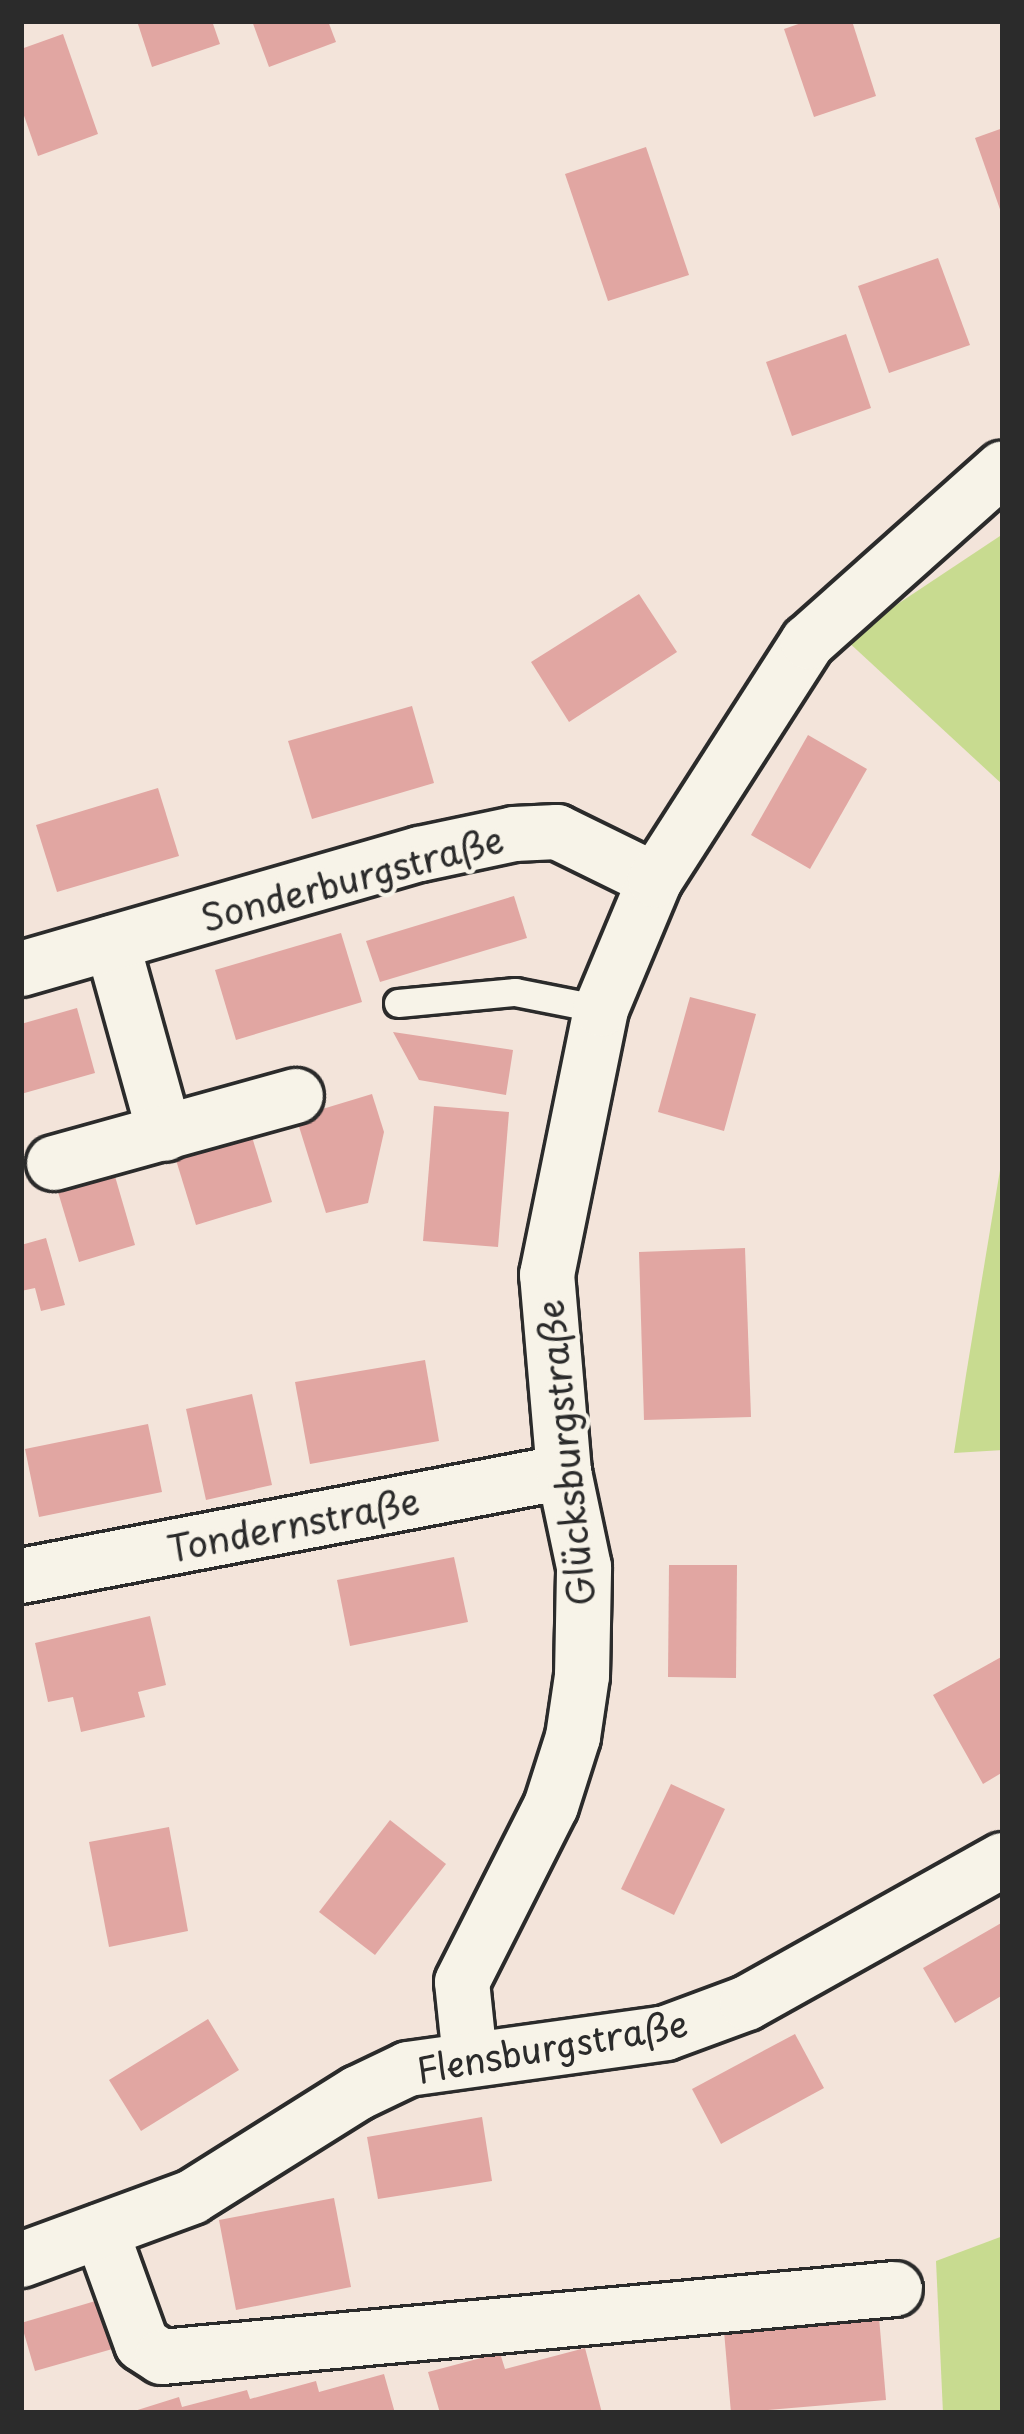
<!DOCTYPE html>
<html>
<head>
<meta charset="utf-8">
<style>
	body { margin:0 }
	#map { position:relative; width:1024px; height:2434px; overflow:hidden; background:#f3e4da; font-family:"Playpen Sans",sans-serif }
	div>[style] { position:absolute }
	.green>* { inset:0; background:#c8db90 }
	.building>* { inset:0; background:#e1a6a2 }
	.roads { filter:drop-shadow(3px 0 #2b2b2b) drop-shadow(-3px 0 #2b2b2b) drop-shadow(0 3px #2b2b2b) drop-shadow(0 -3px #2b2b2b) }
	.service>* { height:27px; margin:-13.5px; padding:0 13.5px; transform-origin:13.5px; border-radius:13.5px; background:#f7f3e8 }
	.minor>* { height:54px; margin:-27px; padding:0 27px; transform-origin:27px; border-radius:27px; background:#f7f3e8 }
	span { translate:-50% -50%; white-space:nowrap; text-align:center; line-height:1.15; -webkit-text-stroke:9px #f7f3e8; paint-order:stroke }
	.street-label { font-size:36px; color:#2b2b2b }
	.frame { position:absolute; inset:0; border:24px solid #2b2b2b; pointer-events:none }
</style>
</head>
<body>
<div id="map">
	<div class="green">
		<div style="clip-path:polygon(1003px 534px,1003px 785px,845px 639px)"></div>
		<div style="clip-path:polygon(1003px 1152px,1003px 1450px,954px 1453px,966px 1375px)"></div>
		<div style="clip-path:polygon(1003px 2236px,1003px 2413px,943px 2413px,936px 2261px)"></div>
	</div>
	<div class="building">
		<div style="clip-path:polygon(137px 21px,212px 21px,220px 44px,152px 67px)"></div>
		<div style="clip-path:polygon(252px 21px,328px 21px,336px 42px,269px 67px)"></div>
		<div style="clip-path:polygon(807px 21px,852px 21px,876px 96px,814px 117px,784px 29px)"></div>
		<div style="clip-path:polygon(63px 34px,98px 134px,38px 156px,21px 107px,21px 49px)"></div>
		<div style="clip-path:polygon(1003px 128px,1003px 214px,1002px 215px,975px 138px)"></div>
		<div style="clip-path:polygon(646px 147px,689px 275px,608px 301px,565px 174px)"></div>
		<div style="clip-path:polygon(938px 258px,970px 345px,889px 373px,858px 286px)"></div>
		<div style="clip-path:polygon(846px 334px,871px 408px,792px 436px,766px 362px)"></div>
		<div style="clip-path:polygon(639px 594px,677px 652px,569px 722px,531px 662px)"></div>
		<div style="clip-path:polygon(412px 706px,434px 783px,312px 819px,288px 741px)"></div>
		<div style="clip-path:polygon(808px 735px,867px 769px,810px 869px,751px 835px)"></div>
		<div style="clip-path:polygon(158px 788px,179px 856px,57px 892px,36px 825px)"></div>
		<div style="clip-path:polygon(514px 896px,527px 938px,380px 982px,366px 941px)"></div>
		<div style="clip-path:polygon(341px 933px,362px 1002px,236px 1040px,215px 970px)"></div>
		<div style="clip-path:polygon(690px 997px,756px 1014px,724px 1131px,658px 1112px)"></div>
		<div style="clip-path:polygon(77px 1008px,95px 1073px,21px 1094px,21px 1024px)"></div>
		<div style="clip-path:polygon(393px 1032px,513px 1050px,506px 1095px,419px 1080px)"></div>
		<div style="clip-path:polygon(372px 1094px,384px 1132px,368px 1203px,326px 1213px,296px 1117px)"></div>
		<div style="clip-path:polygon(434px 1106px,509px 1112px,498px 1247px,423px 1241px)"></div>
		<div style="clip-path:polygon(252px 1137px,272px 1202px,196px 1225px,176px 1160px)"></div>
		<div style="clip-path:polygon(112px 1166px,135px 1245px,79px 1262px,55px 1182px)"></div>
		<div style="clip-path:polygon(46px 1238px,65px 1305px,41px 1311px,35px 1288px,21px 1291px,21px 1245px)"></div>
		<div style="clip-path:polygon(745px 1248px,751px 1417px,644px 1420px,639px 1252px)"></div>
		<div style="clip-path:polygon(425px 1360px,439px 1441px,310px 1464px,295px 1382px)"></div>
		<div style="clip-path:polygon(252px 1394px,272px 1485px,206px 1500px,186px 1409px)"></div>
		<div style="clip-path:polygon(148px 1424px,162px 1492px,39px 1517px,25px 1449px)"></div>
		<div style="clip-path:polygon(454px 1557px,468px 1622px,350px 1646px,337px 1580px)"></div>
		<div style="clip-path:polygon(669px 1565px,737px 1565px,736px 1678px,668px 1677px)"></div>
		<div style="clip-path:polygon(150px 1616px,166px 1685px,138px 1692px,145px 1717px,81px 1732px,73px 1697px,48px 1702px,35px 1643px)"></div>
		<div style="clip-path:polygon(1003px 1656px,1003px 1772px,983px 1784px,933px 1695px)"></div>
		<div style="clip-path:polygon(671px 1784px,725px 1809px,674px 1915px,621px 1889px)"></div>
		<div style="clip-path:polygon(390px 1820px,446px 1864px,375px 1955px,319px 1912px)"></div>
		<div style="clip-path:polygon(169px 1827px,188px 1931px,109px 1947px,89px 1842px)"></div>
		<div style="clip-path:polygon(1003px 1922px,1003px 1995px,955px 2023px,923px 1968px)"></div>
		<div style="clip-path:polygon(208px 2019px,239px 2070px,141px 2131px,109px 2080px)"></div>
		<div style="clip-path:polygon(795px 2034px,824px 2088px,721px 2144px,692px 2089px)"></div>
		<div style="clip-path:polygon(482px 2117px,492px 2181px,378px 2199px,367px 2137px)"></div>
		<div style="clip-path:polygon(334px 2198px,351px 2287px,236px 2310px,219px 2220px)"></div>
		<div style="clip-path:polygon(109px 2297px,123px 2346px,35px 2371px,21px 2323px)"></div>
		<div style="clip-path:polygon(879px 2317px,886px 2400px,731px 2413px,724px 2331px)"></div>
		<div style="clip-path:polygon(585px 2348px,602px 2413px,440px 2413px,428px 2372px,500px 2353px,505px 2369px)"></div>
		<div style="clip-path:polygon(384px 2374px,395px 2413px,128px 2413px,179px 2397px,182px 2407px,247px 2390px,250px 2399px,316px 2381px,319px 2392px)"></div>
	</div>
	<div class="roads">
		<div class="service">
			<div style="left:398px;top:1003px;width:118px;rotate:-5.4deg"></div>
			<div style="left:515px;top:992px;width:88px;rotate:11.2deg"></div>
		</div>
		<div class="minor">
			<div style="left:112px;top:943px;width:198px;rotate:74.5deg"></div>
			<div style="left:21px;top:969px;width:415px;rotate:-16.1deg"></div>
			<div style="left:420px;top:854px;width:96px;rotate:-12deg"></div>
			<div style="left:514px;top:834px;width:43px;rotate:-2.7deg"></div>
			<div style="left:557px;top:832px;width:109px;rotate:26.1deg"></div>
			<div style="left:54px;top:1163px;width:251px;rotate:-15.5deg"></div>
			<div style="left:21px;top:1576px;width:553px;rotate:-10.84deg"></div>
			<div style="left:470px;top:2058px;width:76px;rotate:-96deg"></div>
			<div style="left:462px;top:1982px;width:197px;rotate:-63.2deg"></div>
			<div style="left:551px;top:1806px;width:72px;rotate:-72.3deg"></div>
			<div style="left:573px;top:1737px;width:62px;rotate:-81.6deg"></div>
			<div style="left:582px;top:1676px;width:109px;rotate:-88.9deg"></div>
			<div style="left:584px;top:1567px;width:97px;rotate:-101.9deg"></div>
			<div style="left:564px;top:1472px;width:198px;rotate:-94.9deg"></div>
			<div style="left:547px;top:1275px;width:271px;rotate:-78.5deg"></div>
			<div style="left:601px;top:1009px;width:140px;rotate:-67.3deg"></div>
			<div style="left:655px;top:880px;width:283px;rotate:-57.3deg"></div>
			<div style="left:808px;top:642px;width:261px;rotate:-41.7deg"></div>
			<div style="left:101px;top:2231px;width:120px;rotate:70.1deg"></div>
			<div style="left:142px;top:2344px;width:24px;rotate:33deg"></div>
			<div style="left:162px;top:2357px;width:736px;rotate:-5.3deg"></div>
			<div style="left:21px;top:2260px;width:182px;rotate:-20.2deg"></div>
			<div style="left:192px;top:2197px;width:196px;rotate:-32.1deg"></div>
			<div style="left:358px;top:2093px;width:55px;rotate:-25.6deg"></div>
			<div style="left:408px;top:2069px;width:260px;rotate:-7.9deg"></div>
			<div style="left:666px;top:2033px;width:86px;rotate:-20.3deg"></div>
			<div style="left:747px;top:2003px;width:293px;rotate:-29.2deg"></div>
		</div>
	</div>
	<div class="street-label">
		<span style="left:352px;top:878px;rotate:-15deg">Sonderburgstraße</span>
		<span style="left:565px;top:1453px;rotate:-96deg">Glücksburgstraße</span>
		<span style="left:293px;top:1524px;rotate:-11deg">Tondernstraße</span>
		<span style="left:552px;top:2046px;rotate:-10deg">Flensburgstraße</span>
	</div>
	<div class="frame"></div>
</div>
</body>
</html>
